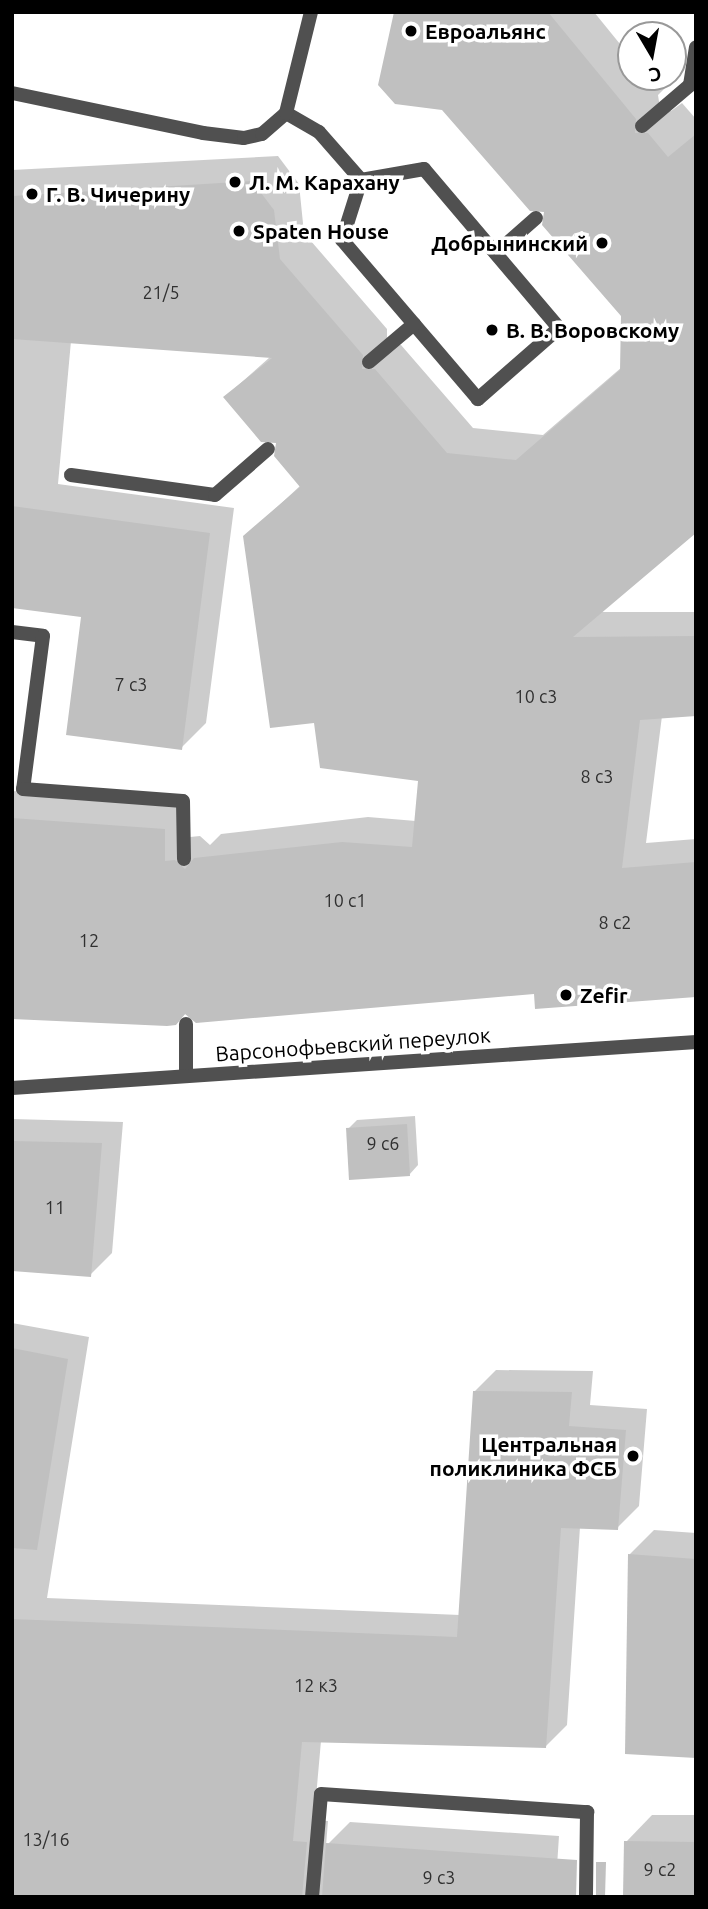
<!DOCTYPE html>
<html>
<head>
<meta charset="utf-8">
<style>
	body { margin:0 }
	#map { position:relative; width:708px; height:1909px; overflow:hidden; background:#fff; font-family:Ubuntu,sans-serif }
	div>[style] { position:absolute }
	.shadow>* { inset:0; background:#0003 }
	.building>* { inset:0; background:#c0c0c0 }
	.lane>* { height:14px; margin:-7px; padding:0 7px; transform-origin:7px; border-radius:7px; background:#505050 }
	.street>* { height:14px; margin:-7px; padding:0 7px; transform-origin:7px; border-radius:7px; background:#505050 }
	.dots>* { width:19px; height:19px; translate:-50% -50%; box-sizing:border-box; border:4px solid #fff; border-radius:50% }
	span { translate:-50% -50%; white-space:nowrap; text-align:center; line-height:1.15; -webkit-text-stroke:7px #fff; paint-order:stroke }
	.number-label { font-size:18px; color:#303030 }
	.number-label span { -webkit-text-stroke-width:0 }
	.poi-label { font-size:21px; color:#000; font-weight:700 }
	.left { translate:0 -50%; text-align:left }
	.right { translate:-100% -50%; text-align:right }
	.street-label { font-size:21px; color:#000 }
	.frame { position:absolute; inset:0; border:14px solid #000; pointer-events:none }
	.north { position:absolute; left:617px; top:21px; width:70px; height:70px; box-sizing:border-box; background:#fff; border:2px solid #999; border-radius:50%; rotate:170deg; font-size:19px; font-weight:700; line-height:28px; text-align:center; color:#000 }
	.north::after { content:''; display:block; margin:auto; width:24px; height:32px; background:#000; clip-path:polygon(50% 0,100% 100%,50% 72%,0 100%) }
</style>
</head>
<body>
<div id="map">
	<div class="shadow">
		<div style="clip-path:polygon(396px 12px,594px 12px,620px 44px,628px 37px,631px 40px,631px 77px,661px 77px,668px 85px,658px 95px,660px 108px,671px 111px,682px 103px,696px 119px,696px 531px,600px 612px,696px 612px,696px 714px,662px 716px,646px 843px,696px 839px,696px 996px,535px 992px,186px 1013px,176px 1023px,12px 1017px,12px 791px,190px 804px,190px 837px,200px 836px,210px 845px,221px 834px,368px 817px,416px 821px,420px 779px,316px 721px,245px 537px,301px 485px,278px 442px,225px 397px,270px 357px,71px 341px,58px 484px,234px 508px,206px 723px,181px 748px,83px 616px,12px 607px,12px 170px,278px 156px,299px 184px,304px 233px,387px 329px,387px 344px,401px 345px,473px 428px,543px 435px,622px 367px,623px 315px)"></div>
		<div style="clip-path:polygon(415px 1116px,418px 1165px,409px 1175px,348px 1129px,357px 1120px)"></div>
		<div style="clip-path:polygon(12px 1119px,123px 1122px,112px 1253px,90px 1275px,12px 1269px)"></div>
		<div style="clip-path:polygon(12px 1323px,89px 1337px,47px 1598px,460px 1615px,474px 1392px,496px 1370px,593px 1371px,590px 1405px,647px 1409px,639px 1506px,617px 1528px,580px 1527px,567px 1725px,545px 1747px,321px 1741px,314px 1820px,328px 1821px,326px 1846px,350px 1822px,559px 1836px,555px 1897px,12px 1897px)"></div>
		<div style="clip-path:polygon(654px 1530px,696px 1533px,696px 1757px,629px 1555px)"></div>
		<div style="clip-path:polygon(652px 1815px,696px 1815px,696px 1897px,626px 1842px)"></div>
	</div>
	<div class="building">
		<div style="clip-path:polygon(394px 12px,548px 12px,636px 119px,635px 133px,648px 133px,668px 157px,696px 134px,696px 533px,573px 637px,696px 636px,696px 716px,640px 720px,622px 868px,696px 862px,696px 997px,535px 1009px,534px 994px,196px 1023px,185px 1014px,176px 1025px,167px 1026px,12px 1019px,12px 818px,165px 829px,165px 861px,175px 860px,185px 869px,194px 858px,342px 842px,412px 847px,418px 781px,320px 768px,314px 723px,270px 728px,243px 536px,300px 487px,274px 456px,276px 443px,261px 442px,223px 397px,272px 358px,12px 339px,12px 196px,252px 181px,274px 210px,280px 259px,363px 355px,362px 369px,375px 369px,447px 453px,516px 460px,620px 370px,621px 316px,542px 225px,544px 212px,530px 211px,442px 110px,395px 104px,378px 85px)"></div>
		<div style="clip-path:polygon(12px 506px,210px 533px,182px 750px,66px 735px,81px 617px,12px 608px)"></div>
		<div style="clip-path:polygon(407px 1124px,410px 1176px,349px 1180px,346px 1128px)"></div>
		<div style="clip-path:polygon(12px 1141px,102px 1143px,91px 1277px,12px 1271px)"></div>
		<div style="clip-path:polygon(12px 1348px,68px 1359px,37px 1550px,12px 1548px)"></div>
		<div style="clip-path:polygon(473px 1391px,572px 1392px,569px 1426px,626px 1430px,618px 1530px,561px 1528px,546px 1748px,302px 1742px,293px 1841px,307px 1842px,302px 1897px,12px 1897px,12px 1619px,457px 1637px)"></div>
		<div style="clip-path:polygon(628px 1554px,696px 1559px,696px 1758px,625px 1754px)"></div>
		<div style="clip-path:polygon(624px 1841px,696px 1842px,696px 1897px,623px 1897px)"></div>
		<div style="clip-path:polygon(326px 1843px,577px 1860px,576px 1897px,322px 1897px)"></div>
		<div style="clip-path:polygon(596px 1862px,606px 1862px,605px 1897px,596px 1897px)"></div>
	</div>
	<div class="lane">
		<div style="left:286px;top:113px;width:38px;rotate:30deg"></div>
		<div style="left:319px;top:132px;width:64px;rotate:48.8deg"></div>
		<div style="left:642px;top:126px;width:63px;rotate:-40.5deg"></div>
		<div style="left:690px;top:85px;width:38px;rotate:-81deg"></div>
		<div style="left:424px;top:169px;width:209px;rotate:49.7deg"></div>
		<div style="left:559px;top:328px;width:108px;rotate:138.8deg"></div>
		<div style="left:478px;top:399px;width:209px;rotate:-130.5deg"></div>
		<div style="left:342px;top:240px;width:63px;rotate:-72.4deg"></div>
		<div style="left:361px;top:180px;width:64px;rotate:-9.9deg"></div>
		<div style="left:496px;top:253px;width:53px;rotate:-41.2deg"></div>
		<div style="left:369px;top:362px;width:59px;rotate:-40.2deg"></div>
		<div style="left:71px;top:475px;width:145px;rotate:7.9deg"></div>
		<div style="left:215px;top:495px;width:70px;rotate:-41deg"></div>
		<div style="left:12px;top:632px;width:31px;rotate:7deg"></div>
		<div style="left:43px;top:636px;width:154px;rotate:97.4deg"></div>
		<div style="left:23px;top:789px;width:160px;rotate:4.3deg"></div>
		<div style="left:183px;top:801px;width:58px;rotate:89deg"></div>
		<div style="left:186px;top:1024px;width:52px;rotate:90deg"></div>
		<div style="left:312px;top:1897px;width:103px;rotate:-85deg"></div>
		<div style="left:321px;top:1794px;width:267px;rotate:3.9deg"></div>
		<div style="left:587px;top:1812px;width:85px;rotate:90.7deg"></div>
	</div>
	<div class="street">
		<div style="left:12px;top:93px;width:195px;rotate:11.8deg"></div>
		<div style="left:203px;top:133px;width:41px;rotate:7deg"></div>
		<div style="left:244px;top:138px;width:18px;rotate:-13deg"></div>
		<div style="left:262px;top:134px;width:32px;rotate:-41deg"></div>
		<div style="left:286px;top:113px;width:104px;rotate:-76.1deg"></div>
		<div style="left:12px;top:1088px;width:686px;rotate:-3.85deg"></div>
	</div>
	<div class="dots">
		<div style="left:411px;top:31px;background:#000"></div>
		<div style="left:235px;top:182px;background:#000"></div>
		<div style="left:32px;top:194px;background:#000"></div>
		<div style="left:239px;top:231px;background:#000"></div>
		<div style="left:602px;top:243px;background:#000"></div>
		<div style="left:492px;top:330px;background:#000"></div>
		<div style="left:566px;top:995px;background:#000"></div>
		<div style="left:633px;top:1456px;background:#000"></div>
	</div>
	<div class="number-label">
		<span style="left:161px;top:292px">21/5</span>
		<span style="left:131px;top:684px">7 с3</span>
		<span style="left:536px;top:696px">10 с3</span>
		<span style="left:597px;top:776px">8 с3</span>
		<span style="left:345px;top:900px">10 с1</span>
		<span style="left:615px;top:922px">8 с2</span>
		<span style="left:89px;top:940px">12</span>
		<span style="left:383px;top:1143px">9 с6</span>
		<span style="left:55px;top:1207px">11</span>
		<span style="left:316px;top:1685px">12 к3</span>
		<span style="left:46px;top:1839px">13/16</span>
		<span style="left:660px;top:1869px">9 с2</span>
		<span style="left:439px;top:1877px">9 с3</span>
	</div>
	<div class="poi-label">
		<span class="left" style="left:425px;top:31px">Евроальянс</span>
		<span class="left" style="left:249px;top:182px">Л. М. Карахану</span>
		<span class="left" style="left:46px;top:194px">Г. В. Чичерину</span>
		<span class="left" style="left:253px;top:231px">Spaten House</span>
		<span class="right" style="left:588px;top:243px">Добрынинский</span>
		<span class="left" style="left:506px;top:330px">В. В. Воровскому</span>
		<span class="left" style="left:580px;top:995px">Zefir</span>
		<span class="right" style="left:617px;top:1456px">Центральная<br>поликлиника ФСБ</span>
	</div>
	<div class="street-label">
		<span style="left:353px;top:1044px;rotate:-4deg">Варсонофьевский переулок</span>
	</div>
	<div class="frame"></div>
	<div class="north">С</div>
</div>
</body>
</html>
